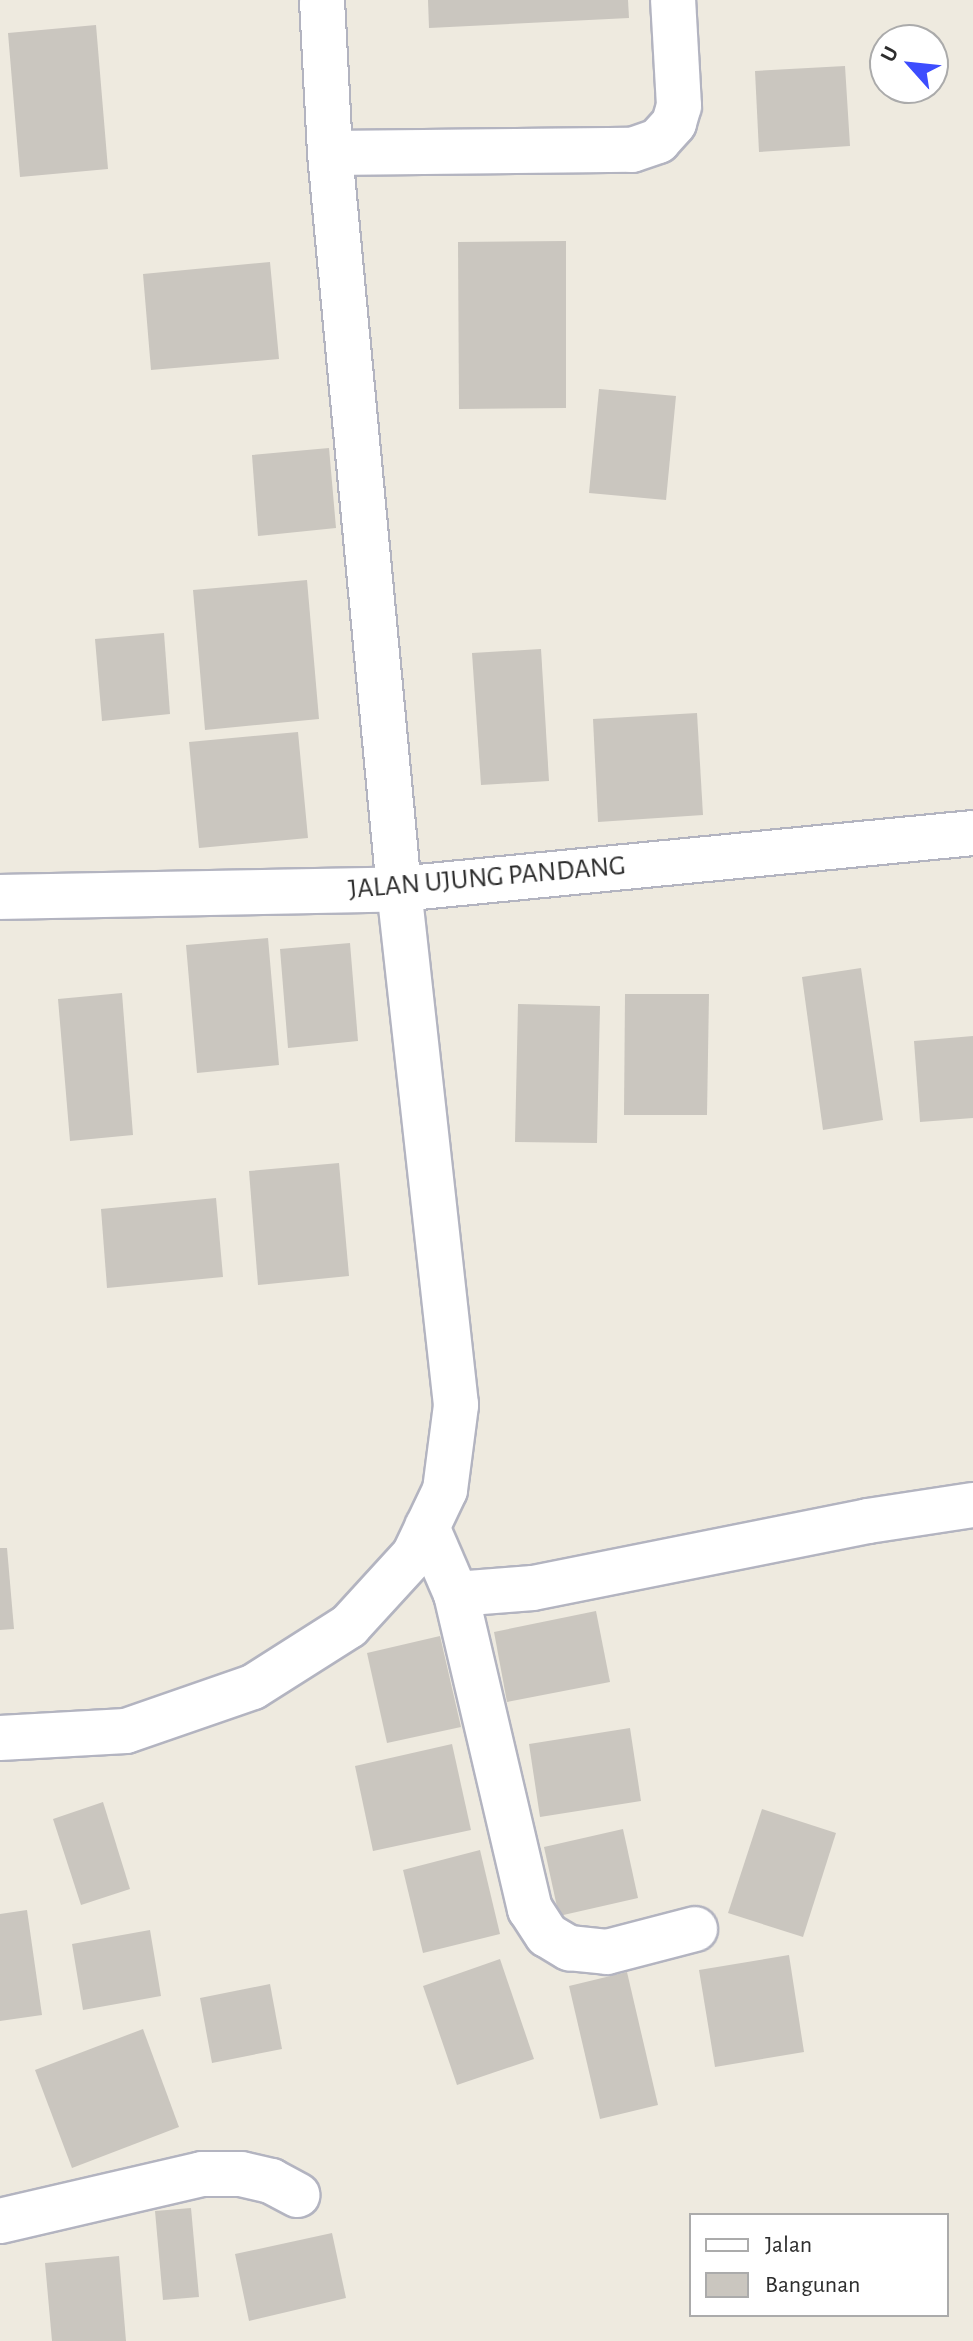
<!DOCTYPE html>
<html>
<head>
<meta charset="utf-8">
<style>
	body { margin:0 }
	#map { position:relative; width:973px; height:2341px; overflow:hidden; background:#eeeadf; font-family:"Alegreya Sans",sans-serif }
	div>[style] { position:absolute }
	.building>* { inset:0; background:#cac6bf }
	.roads { filter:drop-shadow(2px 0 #b3b4c0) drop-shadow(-2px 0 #b3b4c0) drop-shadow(0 2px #b3b4c0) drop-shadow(0 -2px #b3b4c0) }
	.minor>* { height:44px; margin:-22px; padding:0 22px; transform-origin:22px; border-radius:22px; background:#fff }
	span { translate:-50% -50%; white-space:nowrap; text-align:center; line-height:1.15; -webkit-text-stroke:8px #fff; paint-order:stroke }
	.street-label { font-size:28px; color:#2d2d2d }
	.legend { position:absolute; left:689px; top:2213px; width:260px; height:104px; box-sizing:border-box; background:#fff; border:2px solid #ababab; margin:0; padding:10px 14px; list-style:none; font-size:24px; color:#2d2d2d }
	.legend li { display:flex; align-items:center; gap:16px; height:40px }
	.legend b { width:40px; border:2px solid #ababab }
	.north { position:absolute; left:869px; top:24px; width:80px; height:80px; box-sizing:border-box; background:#fff; border:2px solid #ababab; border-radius:50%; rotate:297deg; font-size:22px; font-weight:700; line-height:32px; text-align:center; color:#2d2d2d }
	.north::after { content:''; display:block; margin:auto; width:28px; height:36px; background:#3d4dfe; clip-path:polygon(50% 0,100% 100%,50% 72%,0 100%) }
</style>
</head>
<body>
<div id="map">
	<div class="building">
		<div style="clip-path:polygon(428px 0,628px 0,629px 18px,429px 28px)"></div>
		<div style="clip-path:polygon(96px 25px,108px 169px,20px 177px,8px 33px)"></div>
		<div style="clip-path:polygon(845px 66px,850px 146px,759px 152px,755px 71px)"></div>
		<div style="clip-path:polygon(566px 241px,566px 408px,459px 409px,458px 242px)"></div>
		<div style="clip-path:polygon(270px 262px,279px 359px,151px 370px,143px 274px)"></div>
		<div style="clip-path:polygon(599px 389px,676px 396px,666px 500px,589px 493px)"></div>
		<div style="clip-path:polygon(329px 448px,336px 528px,258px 536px,252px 455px)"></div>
		<div style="clip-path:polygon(307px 580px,319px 719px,205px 730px,193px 590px)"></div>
		<div style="clip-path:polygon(164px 633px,170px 714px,102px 721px,95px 639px)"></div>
		<div style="clip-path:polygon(541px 649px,549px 781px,481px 785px,472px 653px)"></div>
		<div style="clip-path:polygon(697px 713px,703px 815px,598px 822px,593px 719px)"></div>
		<div style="clip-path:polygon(298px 732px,308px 838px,199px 848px,189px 742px)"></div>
		<div style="clip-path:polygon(268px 938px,279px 1065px,197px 1073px,186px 945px)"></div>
		<div style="clip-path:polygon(350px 943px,358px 1041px,288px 1048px,280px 949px)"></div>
		<div style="clip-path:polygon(861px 968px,883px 1120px,823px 1130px,802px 977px)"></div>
		<div style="clip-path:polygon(122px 993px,133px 1135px,70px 1141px,58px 999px)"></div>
		<div style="clip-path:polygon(625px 994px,709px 994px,707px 1115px,624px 1115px)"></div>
		<div style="clip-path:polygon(518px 1004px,600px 1006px,597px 1143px,515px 1142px)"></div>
		<div style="clip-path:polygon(973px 1036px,973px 1118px,920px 1122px,914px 1041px)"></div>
		<div style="clip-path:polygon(339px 1163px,349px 1276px,258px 1285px,249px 1171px)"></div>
		<div style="clip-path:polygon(216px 1198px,223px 1277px,107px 1288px,101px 1209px)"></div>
		<div style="clip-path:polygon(0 1548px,7px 1548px,14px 1629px,0 1630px)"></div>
		<div style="clip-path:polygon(596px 1611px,610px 1682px,507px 1702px,494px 1632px)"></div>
		<div style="clip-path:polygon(440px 1636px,461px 1727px,387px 1743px,367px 1653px)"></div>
		<div style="clip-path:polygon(630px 1728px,641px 1801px,540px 1817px,529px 1744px)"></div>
		<div style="clip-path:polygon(452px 1744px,471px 1830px,373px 1851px,355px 1766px)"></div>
		<div style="clip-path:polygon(103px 1802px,130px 1889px,81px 1905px,53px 1819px)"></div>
		<div style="clip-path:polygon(762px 1809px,836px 1833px,803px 1937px,728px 1913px)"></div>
		<div style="clip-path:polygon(623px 1829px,638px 1898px,559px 1916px,544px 1847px)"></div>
		<div style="clip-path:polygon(480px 1850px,500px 1934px,423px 1953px,403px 1870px)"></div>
		<div style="clip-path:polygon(27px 1910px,42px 2015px,0 2021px,0 1914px)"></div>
		<div style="clip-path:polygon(150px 1930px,161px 1996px,83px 2010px,72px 1944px)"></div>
		<div style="clip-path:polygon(789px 1955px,804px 2052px,715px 2067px,699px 1970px)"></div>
		<div style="clip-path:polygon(500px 1959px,534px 2059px,457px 2085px,423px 1986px)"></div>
		<div style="clip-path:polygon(627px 1972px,658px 2105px,600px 2119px,569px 1986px)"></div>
		<div style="clip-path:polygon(270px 1984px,282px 2049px,212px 2063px,200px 1998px)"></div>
		<div style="clip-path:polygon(143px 2029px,179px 2127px,72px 2168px,35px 2070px)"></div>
		<div style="clip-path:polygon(191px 2208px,199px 2297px,163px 2300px,155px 2211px)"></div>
		<div style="clip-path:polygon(332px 2233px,346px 2298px,249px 2321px,235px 2254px)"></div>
		<div style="clip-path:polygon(119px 2256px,126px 2341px,52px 2341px,45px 2263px)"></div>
	</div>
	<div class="roads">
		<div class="minor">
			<div style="left:330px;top:153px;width:302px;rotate:-0.6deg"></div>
			<div style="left:632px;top:150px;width:28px;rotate:-19deg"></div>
			<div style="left:658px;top:141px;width:24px;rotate:-48deg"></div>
			<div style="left:674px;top:123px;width:18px;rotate:-74deg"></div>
			<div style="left:679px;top:106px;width:106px;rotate:-93.2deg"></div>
			<div style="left:0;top:897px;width:399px;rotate:-1.1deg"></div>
			<div style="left:399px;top:889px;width:577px;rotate:-5.57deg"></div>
			<div style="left:427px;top:1527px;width:73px;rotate:66.6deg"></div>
			<div style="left:456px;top:1594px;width:324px;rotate:76.8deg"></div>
			<div style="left:530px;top:1909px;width:31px;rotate:57deg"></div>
			<div style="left:547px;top:1935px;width:26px;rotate:31deg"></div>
			<div style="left:569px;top:1948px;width:38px;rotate:6deg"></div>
			<div style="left:607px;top:1952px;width:91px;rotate:-14.6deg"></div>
			<div style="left:456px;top:1594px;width:77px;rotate:-4.5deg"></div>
			<div style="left:533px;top:1588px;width:342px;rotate:-11.3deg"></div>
			<div style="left:868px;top:1521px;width:106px;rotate:-8.7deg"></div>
			<div style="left:0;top:1738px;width:126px;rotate:-3.2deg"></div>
			<div style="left:126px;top:1731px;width:134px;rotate:-19.1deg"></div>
			<div style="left:253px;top:1687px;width:114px;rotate:-32.4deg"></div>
			<div style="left:349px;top:1626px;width:96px;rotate:-47.5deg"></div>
			<div style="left:414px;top:1555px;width:72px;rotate:-64.5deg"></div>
			<div style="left:445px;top:1490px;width:86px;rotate:-82.6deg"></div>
			<div style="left:456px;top:1405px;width:519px;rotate:-96.3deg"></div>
			<div style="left:399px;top:889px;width:739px;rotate:-95.36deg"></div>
			<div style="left:330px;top:153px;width:153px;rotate:-93deg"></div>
			<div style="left:0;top:2221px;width:207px;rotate:-13.1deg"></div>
			<div style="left:202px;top:2174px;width:39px"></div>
			<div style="left:241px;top:2174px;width:31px;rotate:13deg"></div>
			<div style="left:271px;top:2181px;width:30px;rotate:28deg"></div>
		</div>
	</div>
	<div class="street-label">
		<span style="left:487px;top:878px;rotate:-5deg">JALAN UJUNG PANDANG</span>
	</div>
	<ul class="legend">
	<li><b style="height:10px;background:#fff"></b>Jalan</li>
	<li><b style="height:22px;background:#cac6bf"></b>Bangunan</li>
	</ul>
	<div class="north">U</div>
</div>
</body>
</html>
